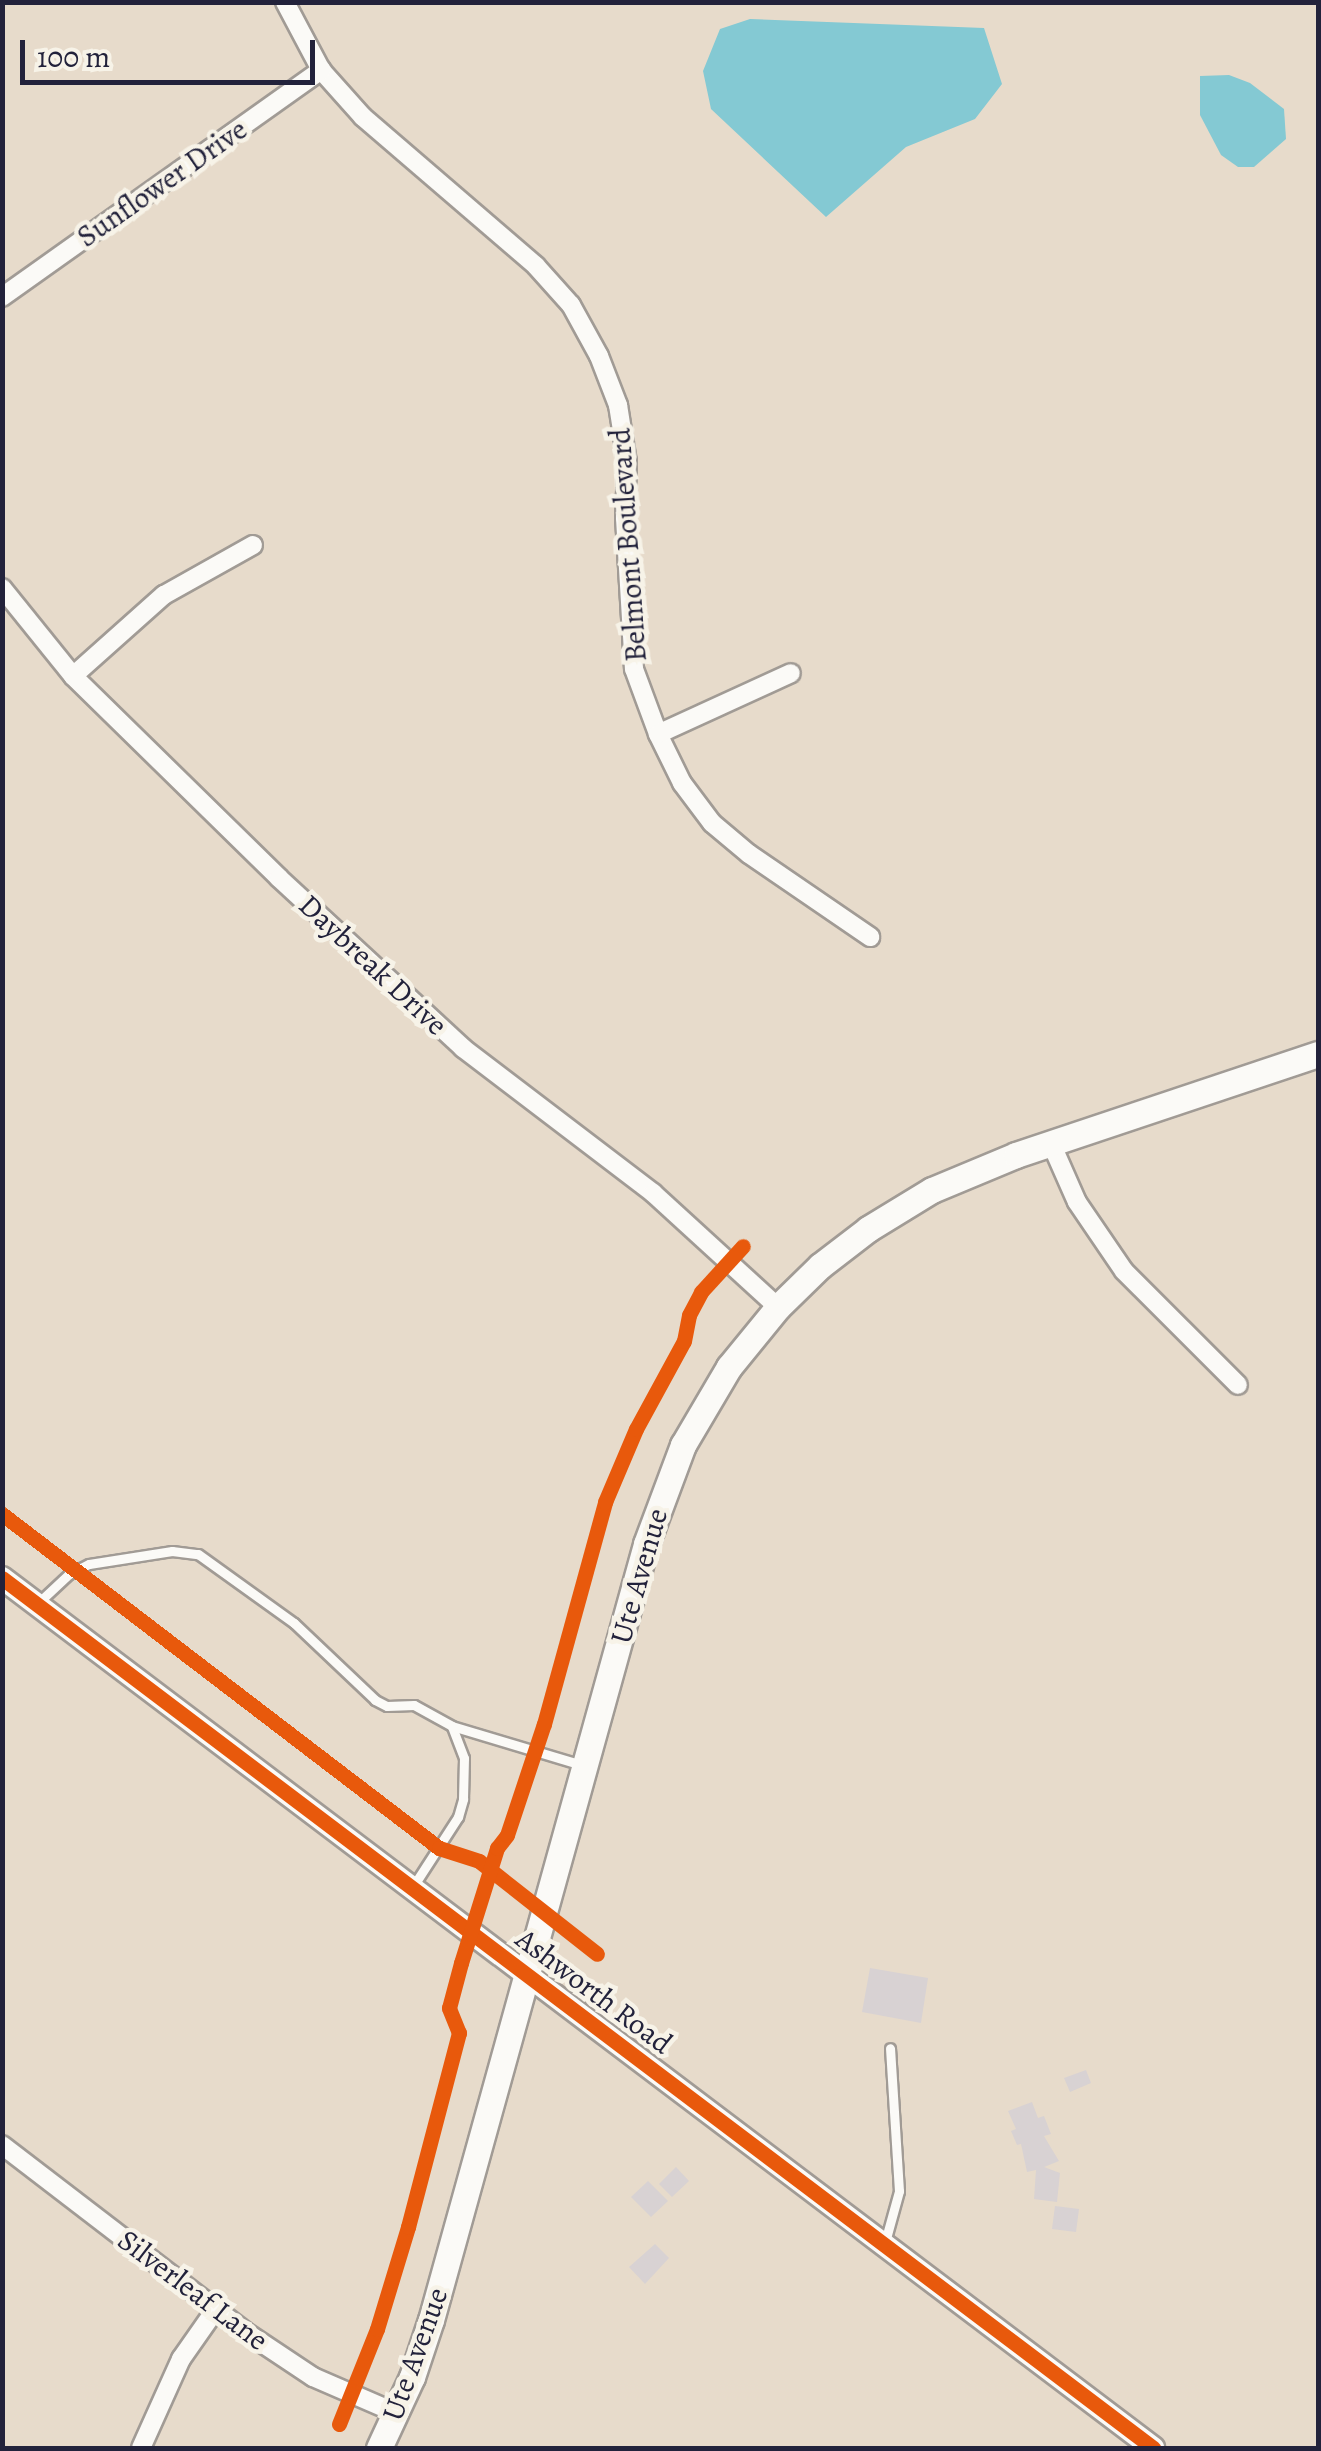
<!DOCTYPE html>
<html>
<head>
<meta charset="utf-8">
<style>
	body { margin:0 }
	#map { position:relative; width:1321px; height:2451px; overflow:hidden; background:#e7dbcb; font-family:Alegreya,serif }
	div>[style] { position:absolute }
	.water>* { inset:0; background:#84c9d3 }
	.building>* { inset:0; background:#d8d2d3 }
	.roads { filter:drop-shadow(2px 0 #a19b95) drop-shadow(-2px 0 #a19b95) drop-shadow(0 2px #a19b95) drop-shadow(0 -2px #a19b95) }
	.service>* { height:9px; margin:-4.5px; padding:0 4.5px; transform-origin:4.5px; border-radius:4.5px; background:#fbfaf7 }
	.minor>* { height:18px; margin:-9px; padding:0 9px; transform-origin:9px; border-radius:9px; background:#fbfaf7 }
	.tertiary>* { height:22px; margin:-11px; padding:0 11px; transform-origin:11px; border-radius:11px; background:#fbfaf7 }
	.secondary>* { height:25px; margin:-12.5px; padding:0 12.5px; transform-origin:12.5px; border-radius:12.5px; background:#fbfaf7 }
	.cycleway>* { height:15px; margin:-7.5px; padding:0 7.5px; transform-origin:7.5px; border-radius:7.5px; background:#e8590c }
	span { translate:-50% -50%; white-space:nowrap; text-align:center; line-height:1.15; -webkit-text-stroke:9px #f7f3e8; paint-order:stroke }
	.street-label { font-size:30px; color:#22223b }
	.frame { position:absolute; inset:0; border:5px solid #22223b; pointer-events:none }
	.scale { position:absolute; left:20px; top:40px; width:295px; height:45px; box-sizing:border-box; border:5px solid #22223b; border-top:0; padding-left:12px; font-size:30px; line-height:35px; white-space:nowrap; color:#22223b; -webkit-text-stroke:8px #f7f3e8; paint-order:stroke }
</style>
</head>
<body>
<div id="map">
	<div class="water">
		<div style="clip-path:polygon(750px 19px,984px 28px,1002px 84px,975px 119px,906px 147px,826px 217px,711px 109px,703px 71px,720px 29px)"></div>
		<div style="clip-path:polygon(1229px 75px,1250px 83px,1284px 109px,1286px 139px,1254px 167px,1238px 167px,1221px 155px,1200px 115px,1200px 76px)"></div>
	</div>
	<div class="building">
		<div style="clip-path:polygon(870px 1968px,928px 1978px,921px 2023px,862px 2012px)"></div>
		<div style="clip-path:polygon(1086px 2070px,1091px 2083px,1070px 2092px,1064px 2078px)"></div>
		<div style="clip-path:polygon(1032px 2102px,1038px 2118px,1044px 2116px,1051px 2134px,1044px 2136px,1059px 2161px,1044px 2167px,1060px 2173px,1057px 2202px,1034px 2199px,1036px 2170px,1027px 2172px,1021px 2144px,1017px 2145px,1011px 2131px,1016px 2129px,1008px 2111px)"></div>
		<div style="clip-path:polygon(676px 2167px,689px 2181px,672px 2197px,659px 2184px)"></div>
		<div style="clip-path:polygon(648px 2181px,668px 2201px,651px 2217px,631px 2197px)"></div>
		<div style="clip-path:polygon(1055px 2206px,1079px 2209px,1076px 2232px,1052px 2229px)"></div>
		<div style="clip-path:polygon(655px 2244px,669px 2258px,645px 2284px,629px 2267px)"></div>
	</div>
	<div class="roads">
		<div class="service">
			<div style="left:39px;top:1602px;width:41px;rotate:-43deg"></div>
			<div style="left:69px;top:1574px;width:22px;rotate:-27deg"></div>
			<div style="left:89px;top:1564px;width:84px;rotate:-8.9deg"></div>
			<div style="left:172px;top:1551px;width:26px;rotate:7deg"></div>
			<div style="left:198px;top:1554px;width:118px;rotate:35.7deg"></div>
			<div style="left:294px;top:1623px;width:112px;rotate:43.5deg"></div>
			<div style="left:375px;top:1700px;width:13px;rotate:27deg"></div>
			<div style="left:387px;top:1706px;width:27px;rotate:-2deg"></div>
			<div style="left:414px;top:1705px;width:43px;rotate:28.9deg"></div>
			<div style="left:452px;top:1726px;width:136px;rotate:16.7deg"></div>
			<div style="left:412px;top:1888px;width:85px;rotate:-57.1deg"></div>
			<div style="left:458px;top:1817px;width:19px;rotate:-74deg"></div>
			<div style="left:463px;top:1799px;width:41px;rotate:-88.6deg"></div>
			<div style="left:464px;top:1758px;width:34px;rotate:-111deg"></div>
			<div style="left:885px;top:2242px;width:53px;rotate:-74.6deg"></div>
			<div style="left:899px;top:2191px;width:143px;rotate:-93.6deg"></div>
		</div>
		<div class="minor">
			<div style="left:285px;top:2px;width:77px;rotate:62.1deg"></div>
			<div style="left:321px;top:70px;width:63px;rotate:48.2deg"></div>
			<div style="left:363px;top:117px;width:228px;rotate:40.7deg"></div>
			<div style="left:536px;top:266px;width:52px;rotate:48.1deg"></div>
			<div style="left:571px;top:305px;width:58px;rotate:61.2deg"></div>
			<div style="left:599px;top:356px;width:53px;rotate:68.8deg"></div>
			<div style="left:618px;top:405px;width:58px;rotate:81deg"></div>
			<div style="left:627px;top:462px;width:56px;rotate:92deg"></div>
			<div style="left:625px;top:518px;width:151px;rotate:86.6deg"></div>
			<div style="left:634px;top:669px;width:69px;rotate:69.7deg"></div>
			<div style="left:658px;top:734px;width:55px;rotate:63.9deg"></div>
			<div style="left:682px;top:783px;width:50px;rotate:53.1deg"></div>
			<div style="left:712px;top:823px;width:48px;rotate:40deg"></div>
			<div style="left:749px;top:854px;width:147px;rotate:34.4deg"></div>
			<div style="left:2px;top:297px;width:392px;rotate:-35.4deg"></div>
			<div style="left:2px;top:588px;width:113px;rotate:51.1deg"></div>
			<div style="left:73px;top:676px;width:289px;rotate:44.4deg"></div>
			<div style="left:279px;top:878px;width:251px;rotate:42.7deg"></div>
			<div style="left:463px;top:1048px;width:239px;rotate:37.3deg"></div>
			<div style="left:653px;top:1193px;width:169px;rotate:42.4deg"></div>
			<div style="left:73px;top:676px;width:122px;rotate:-41.7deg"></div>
			<div style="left:164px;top:595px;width:102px;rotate:-29.3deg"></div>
			<div style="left:658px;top:734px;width:146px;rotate:-24.6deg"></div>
			<div style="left:1051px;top:1143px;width:64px;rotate:66.2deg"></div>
			<div style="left:1077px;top:1202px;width:83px;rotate:55.7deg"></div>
			<div style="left:1124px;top:1271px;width:161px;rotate:45deg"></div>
			<div style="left:2px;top:2145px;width:305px;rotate:37.5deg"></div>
			<div style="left:244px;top:2331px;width:83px;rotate:33.7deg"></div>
			<div style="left:313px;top:2377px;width:90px;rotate:23.4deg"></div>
			<div style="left:141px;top:2448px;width:98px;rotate:-65.8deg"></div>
			<div style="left:181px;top:2359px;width:61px;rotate:-55deg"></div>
		</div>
		<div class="tertiary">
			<div style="left:2px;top:1578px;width:1443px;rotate:37.08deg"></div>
		</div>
		<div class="secondary">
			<div style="left:379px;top:2448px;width:78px;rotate:-65.1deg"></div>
			<div style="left:412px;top:2377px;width:60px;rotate:-71.6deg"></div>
			<div style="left:431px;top:2320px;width:805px;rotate:-74.51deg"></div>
			<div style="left:646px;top:1544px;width:106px;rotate:-69.5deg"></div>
			<div style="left:683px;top:1445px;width:91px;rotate:-59.5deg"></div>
			<div style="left:729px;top:1367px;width:77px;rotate:-50.8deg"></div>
			<div style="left:778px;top:1307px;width:59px;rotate:-44.3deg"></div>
			<div style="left:820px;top:1266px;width:61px;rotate:-37.6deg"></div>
			<div style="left:868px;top:1229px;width:75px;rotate:-31.4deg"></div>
			<div style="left:932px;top:1190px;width:91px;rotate:-22.6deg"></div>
			<div style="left:1016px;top:1155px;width:318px;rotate:-18.5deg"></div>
		</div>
	</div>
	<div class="cycleway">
		<div style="left:2px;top:1514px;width:550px;rotate:37.39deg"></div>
		<div style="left:439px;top:1848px;width:42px;rotate:18deg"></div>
		<div style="left:479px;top:1861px;width:150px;rotate:38.2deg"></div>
		<div style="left:2px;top:1578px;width:1443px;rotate:37.08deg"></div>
		<div style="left:339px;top:2424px;width:102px;rotate:-68.2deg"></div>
		<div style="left:377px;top:2329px;width:107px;rotate:-73.1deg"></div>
		<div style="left:408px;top:2227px;width:201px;rotate:-75.3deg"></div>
		<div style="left:459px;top:2033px;width:27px;rotate:-112deg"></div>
		<div style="left:449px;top:2008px;width:47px;rotate:-75.1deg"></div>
		<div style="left:461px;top:1963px;width:121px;rotate:-72.6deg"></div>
		<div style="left:497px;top:1848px;width:16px;rotate:-52deg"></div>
		<div style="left:507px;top:1835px;width:117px;rotate:-71.6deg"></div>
		<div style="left:544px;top:1724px;width:230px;rotate:-74.6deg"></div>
		<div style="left:605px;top:1502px;width:79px;rotate:-67deg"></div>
		<div style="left:636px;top:1429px;width:100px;rotate:-61.4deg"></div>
		<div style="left:684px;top:1341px;width:26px;rotate:-79deg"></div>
		<div style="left:689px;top:1315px;width:26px;rotate:-62deg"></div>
		<div style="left:701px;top:1292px;width:62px;rotate:-47.6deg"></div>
	</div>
	<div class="street-label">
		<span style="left:162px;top:183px;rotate:-35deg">Sunflower Drive</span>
		<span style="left:628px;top:545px;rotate:-94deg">Belmont Boulevard</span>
		<span style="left:373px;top:965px;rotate:43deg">Daybreak Drive</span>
		<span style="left:639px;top:1576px;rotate:-74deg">Ute Avenue</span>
		<span style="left:594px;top:1991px;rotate:37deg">Ashworth Road</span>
		<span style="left:193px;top:2290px;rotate:37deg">Silverleaf Lane</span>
		<span style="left:415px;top:2354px;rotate:-70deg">Ute Avenue</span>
	</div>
	<div class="frame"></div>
	<div class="scale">100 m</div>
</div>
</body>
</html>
